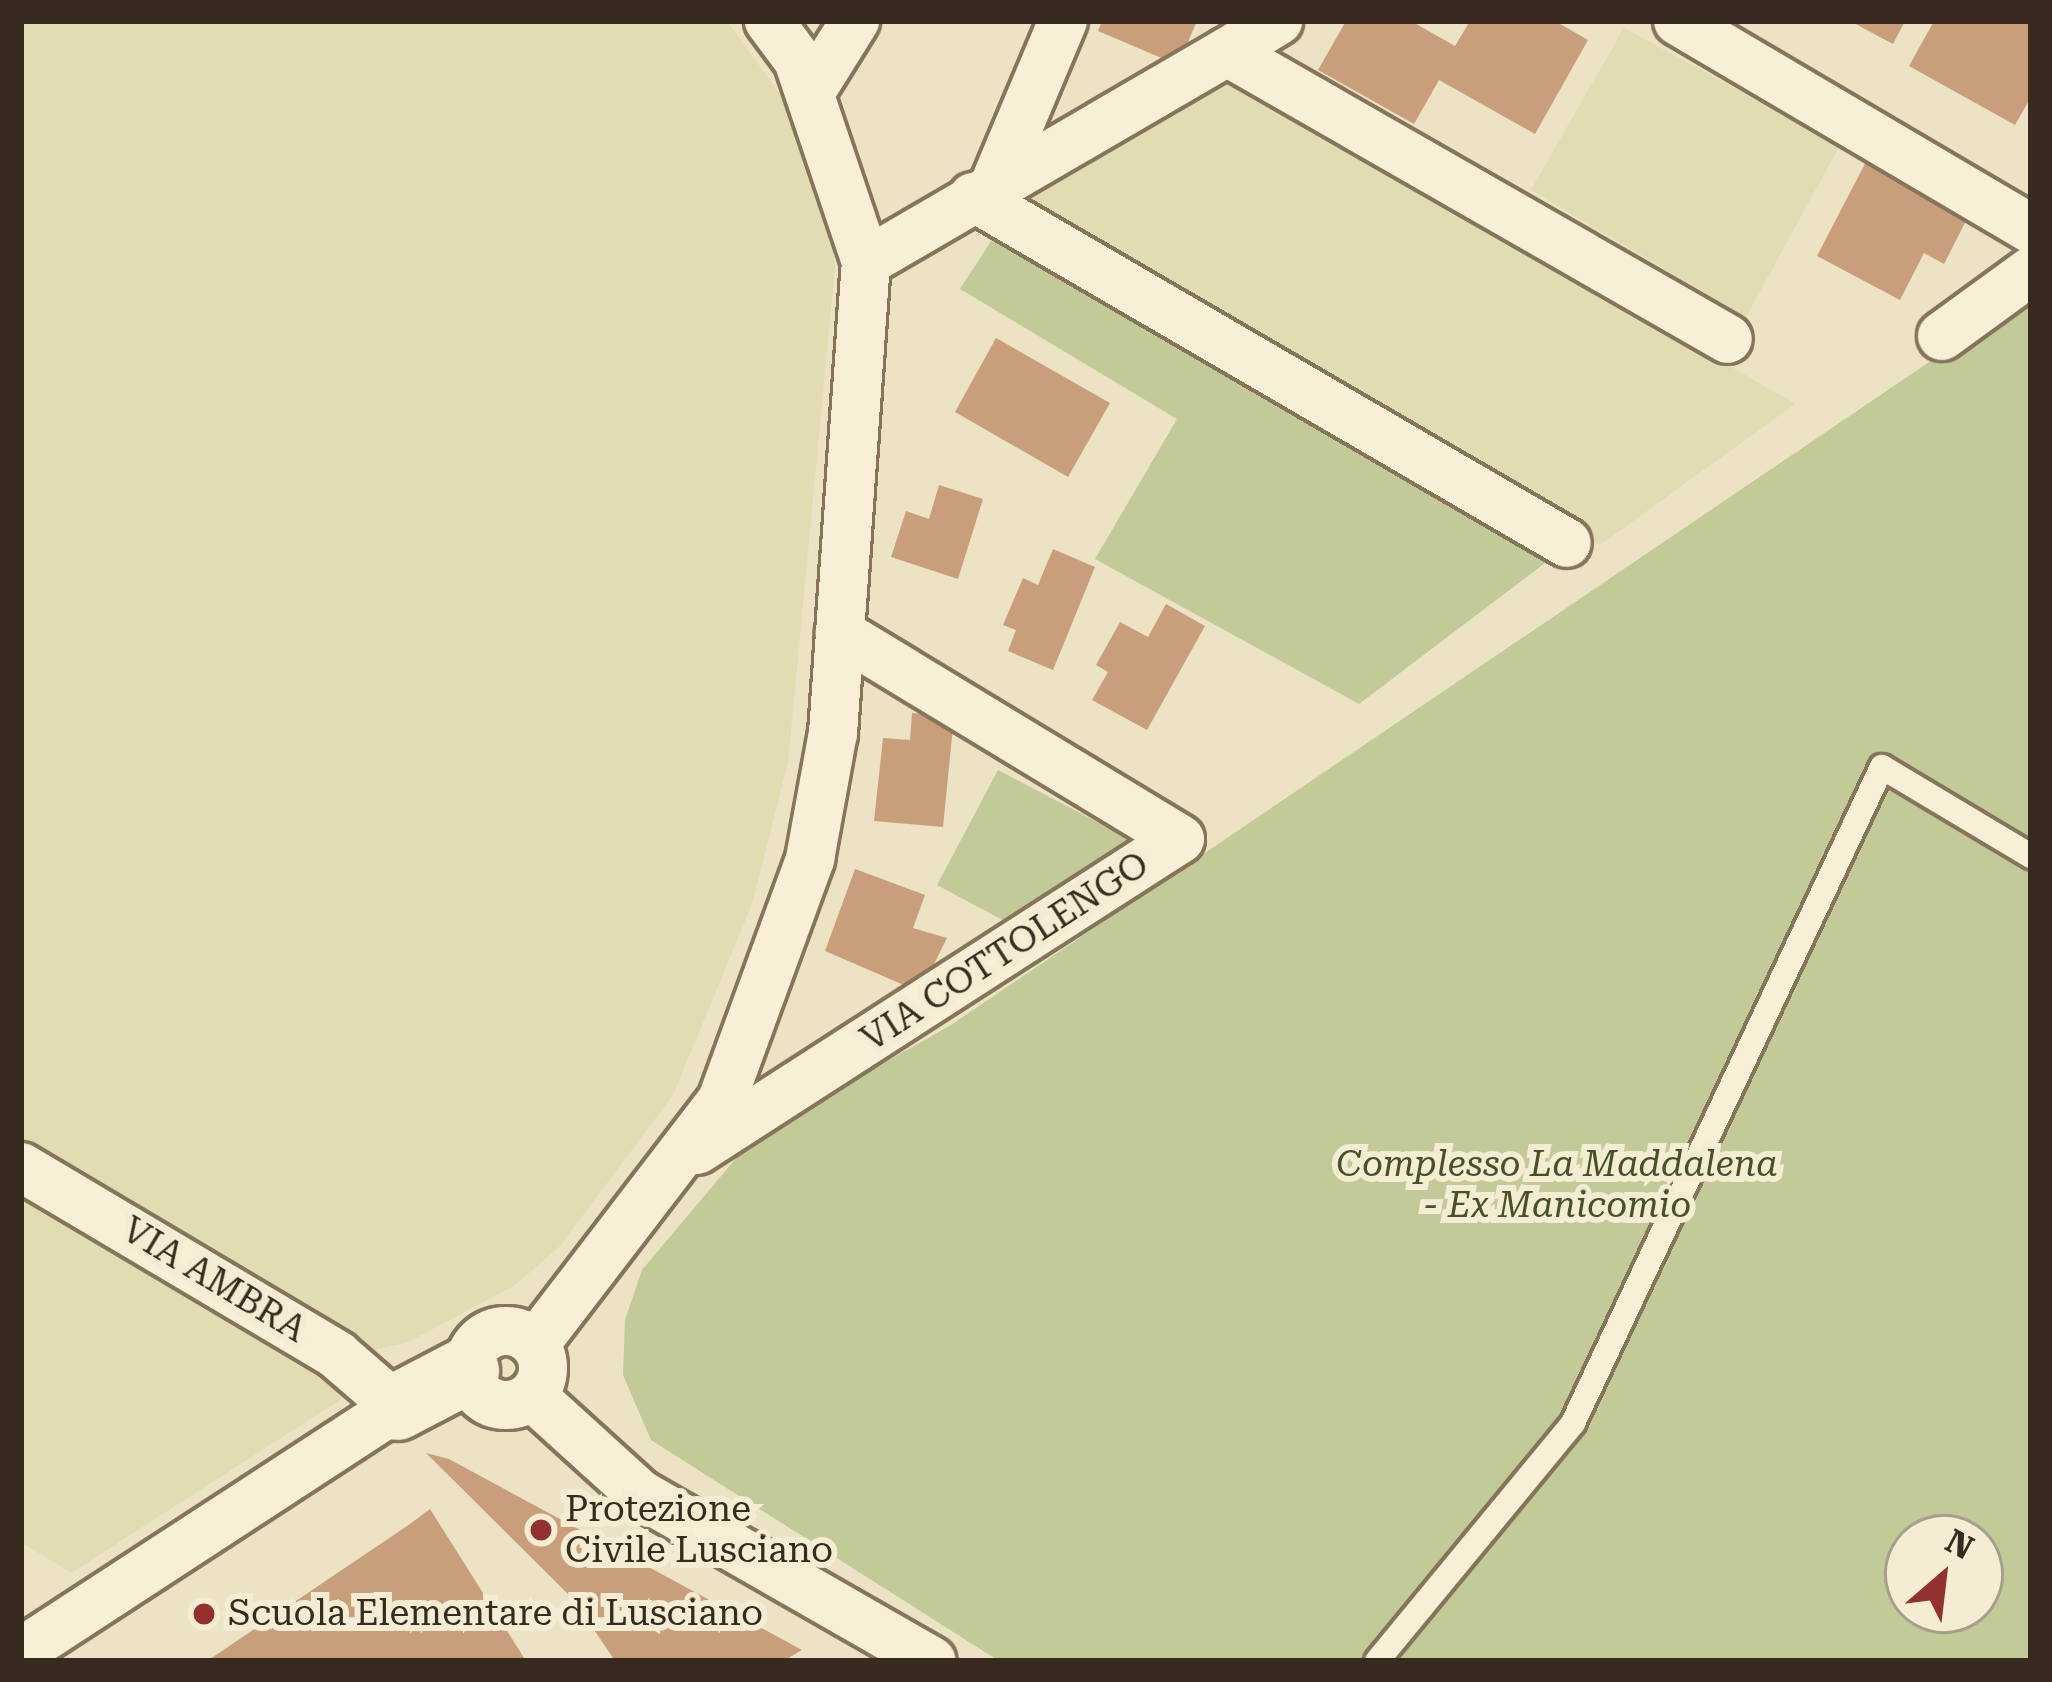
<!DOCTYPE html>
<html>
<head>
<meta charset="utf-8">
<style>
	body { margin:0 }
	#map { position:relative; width:2052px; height:1682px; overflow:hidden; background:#ece2c4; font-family:"Roboto Serif",serif }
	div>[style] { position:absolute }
	.farmland>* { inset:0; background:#e1dcb1 }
	.green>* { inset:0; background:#c2ca98 }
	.building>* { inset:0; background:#c99f7b }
	.roads { filter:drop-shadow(3px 0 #86745b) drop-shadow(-3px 0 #86745b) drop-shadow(0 3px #86745b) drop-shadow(0 -3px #86745b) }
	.lane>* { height:24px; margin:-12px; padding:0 12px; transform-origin:12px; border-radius:12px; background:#f7efd6 }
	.street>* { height:48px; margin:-24px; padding:0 24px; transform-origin:24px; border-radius:24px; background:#f7efd6 }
	.street>.ring { margin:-24px; padding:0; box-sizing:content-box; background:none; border:48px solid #f7efd6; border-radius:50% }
	.secondary>* { height:66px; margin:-33px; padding:0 33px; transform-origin:33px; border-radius:33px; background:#f7efd6 }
	.dots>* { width:33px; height:33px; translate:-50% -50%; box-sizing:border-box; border:6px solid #f4ecd3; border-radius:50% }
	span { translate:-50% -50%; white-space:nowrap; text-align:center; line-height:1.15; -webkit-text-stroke:12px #f4ecd3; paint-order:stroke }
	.street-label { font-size:36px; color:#362b1e }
	.park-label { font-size:36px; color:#455226; font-style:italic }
	.poi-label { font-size:36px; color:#362b1e }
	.left { translate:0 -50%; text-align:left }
	.frame { position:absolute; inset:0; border:24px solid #362b1e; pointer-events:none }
	.north { position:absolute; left:1884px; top:1514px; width:120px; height:120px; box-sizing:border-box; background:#f4ecd3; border:3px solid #a89f8b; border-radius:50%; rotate:28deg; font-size:33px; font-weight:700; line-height:48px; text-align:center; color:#362b1e }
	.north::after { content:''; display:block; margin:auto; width:42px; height:54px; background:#92312e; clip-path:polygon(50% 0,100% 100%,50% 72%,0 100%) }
</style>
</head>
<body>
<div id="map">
	<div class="farmland">
		<div style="clip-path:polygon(21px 21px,727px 21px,780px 94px,829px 209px,835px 266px,788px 762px,752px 904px,673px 1095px,559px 1247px,514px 1286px,406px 1343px,366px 1351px,21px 1151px)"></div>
		<div style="clip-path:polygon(1624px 28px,1840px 145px,1746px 317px,1531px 190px)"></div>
		<div style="clip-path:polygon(1223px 71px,1795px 404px,1600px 545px,1004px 197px)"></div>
		<div style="clip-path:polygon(21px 1192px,345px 1385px,343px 1398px,71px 1573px,21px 1542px)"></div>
	</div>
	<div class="green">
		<div style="clip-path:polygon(1001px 226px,1557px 554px,1359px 704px,1095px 559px,1177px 419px,960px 289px)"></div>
		<div style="clip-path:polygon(evenodd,2031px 293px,2031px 1661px,999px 1661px,651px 1440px,623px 1375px,625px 1320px,642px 1270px,753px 1138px,951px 1025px,2031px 293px,1908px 1538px,1980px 1538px,1980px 1610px,1908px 1610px,1908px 1538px)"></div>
		<div style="clip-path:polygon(998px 770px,1134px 841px,1014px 926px,937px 885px)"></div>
	</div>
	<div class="building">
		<div style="clip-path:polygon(1102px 21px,1197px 21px,1178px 65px,1098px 31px)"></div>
		<div style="clip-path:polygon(1346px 21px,1411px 21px,1455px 46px,1470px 21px,1555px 21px,1588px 40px,1535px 134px,1439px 80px,1414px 124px,1318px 70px)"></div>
		<div style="clip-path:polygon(1850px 21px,1905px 21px,1893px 44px)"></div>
		<div style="clip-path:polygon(1934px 21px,2031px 21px,2031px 97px,2015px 125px,1909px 66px)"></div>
		<div style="clip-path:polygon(1869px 156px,1972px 209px,1944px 264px,1924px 253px,1900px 300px,1817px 256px)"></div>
		<div style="clip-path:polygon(996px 338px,1110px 403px,1068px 477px,955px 412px)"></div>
		<div style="clip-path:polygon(939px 485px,983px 499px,958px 579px,891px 557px,906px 511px,929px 519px)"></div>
		<div style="clip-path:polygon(1053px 549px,1095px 567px,1053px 670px,1008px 651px,1016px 630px,1003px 625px,1023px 578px,1038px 585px)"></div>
		<div style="clip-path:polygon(1166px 604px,1205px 626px,1147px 730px,1092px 700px,1108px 672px,1096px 665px,1120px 622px,1148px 637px)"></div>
		<div style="clip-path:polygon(912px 713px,954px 717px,943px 827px,874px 821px,883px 738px,910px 740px)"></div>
		<div style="clip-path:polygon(855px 869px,925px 895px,913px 928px,947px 938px,920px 992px,825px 951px)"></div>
		<div style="clip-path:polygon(426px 1453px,449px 1459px,802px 1650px,783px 1661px,615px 1661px,574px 1600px)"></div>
		<div style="clip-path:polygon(430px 1509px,526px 1661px,207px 1661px,410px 1524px)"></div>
	</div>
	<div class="roads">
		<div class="lane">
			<div style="left:1377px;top:1661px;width:308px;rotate:-50.5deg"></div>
			<div style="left:1573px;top:1423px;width:725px;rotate:-64.78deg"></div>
			<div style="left:1882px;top:767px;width:174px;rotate:30.9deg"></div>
		</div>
		<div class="street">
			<div style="left:1678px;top:21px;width:410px;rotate:30.5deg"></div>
			<div style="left:1227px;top:52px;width:60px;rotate:-31.3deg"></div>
			<div style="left:810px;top:93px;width:85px;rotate:-58deg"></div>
			<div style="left:994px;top:185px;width:178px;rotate:-67.2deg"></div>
			<div style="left:973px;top:197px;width:687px;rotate:30.22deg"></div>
			<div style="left:866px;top:262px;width:418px;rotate:-30.2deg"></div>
			<div style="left:1227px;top:52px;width:577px;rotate:29.81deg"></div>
			<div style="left:1942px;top:336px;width:110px;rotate:-36.1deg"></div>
			<div style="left:697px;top:1150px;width:574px;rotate:-32.78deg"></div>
			<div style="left:1180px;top:839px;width:398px;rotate:-148.8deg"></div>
			<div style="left:21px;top:1167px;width:368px;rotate:30.7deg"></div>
			<div style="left:337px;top:1355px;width:79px;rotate:40.9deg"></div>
			<div style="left:397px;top:1407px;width:449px;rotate:146.9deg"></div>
			<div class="ring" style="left:469px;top:1331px;width:26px;height:26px"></div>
			<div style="left:535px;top:1344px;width:307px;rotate:-52.5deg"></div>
			<div style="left:722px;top:1100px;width:257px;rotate:-69.9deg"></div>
			<div style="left:810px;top:859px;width:128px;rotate:-79.7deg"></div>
			<div style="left:833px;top:733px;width:472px;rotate:-86deg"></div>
			<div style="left:866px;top:262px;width:213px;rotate:-108.6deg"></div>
			<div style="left:798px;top:60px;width:49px;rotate:-126.6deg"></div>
			<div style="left:532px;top:1396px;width:146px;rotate:42.2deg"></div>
			<div style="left:640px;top:1494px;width:336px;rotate:29.8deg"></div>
		</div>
		<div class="secondary">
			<div style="left:397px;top:1407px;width:78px;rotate:-27.6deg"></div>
		</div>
	</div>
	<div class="dots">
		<div style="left:541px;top:1530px;background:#92312e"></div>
		<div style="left:204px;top:1614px;background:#92312e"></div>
	</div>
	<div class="street-label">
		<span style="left:1005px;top:952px;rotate:-33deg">VIA COTTOLENGO</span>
		<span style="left:214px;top:1280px;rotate:31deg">VIA AMBRA</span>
	</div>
	<div class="park-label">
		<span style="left:1557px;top:1185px">Complesso La Maddalena<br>- Ex Manicomio</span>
	</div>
	<div class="poi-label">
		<span class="left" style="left:565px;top:1530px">Protezione<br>Civile Lusciano</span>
		<span class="left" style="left:228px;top:1614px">Scuola Elementare di Lusciano</span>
	</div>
	<div class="frame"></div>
	<div class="north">N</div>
</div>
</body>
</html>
